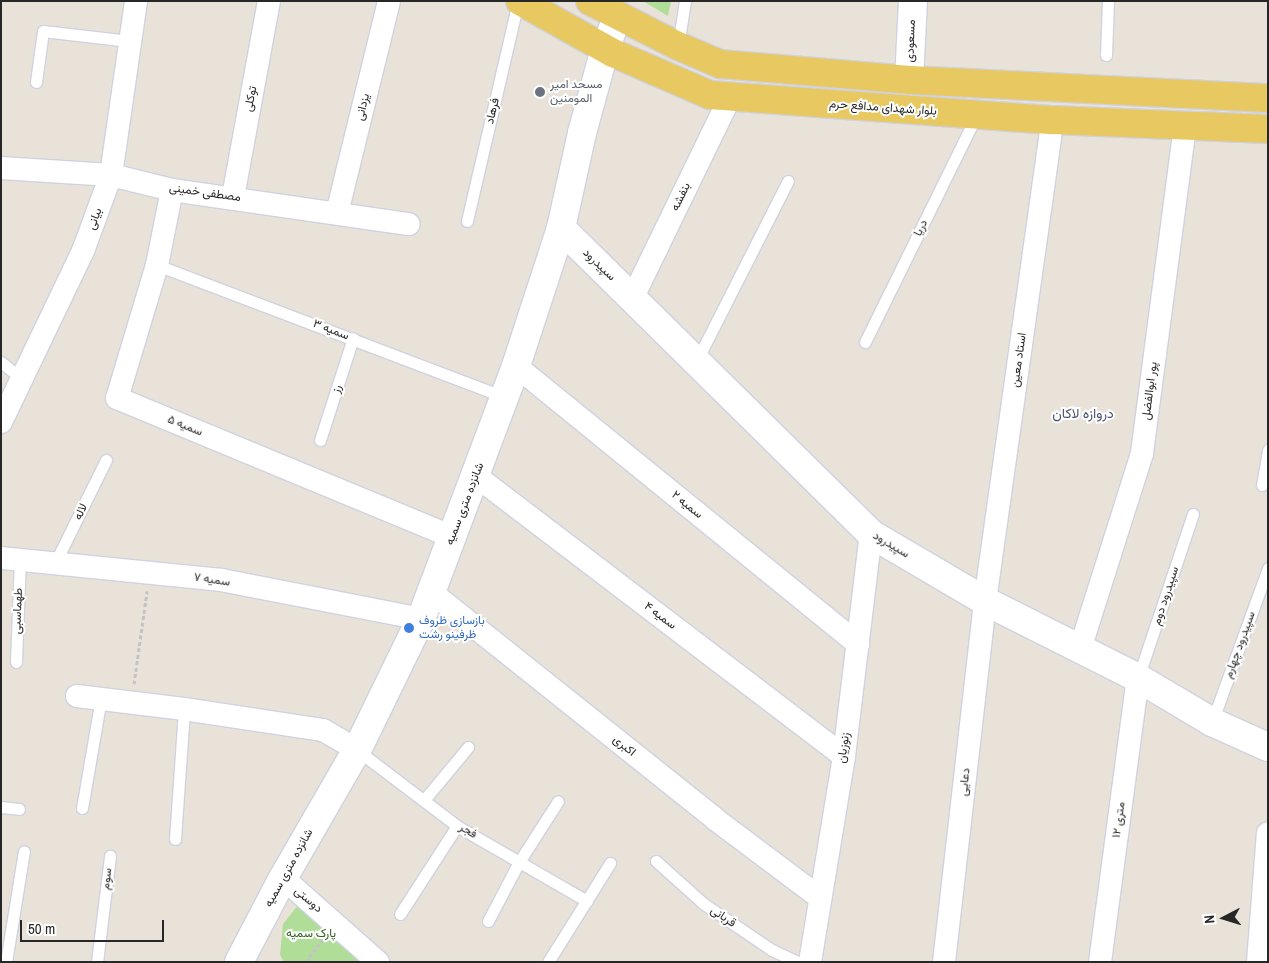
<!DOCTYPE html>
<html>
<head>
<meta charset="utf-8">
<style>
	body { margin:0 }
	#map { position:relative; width:1269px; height:963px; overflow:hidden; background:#e9e2d9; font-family:"Archivo Narrow",Vazirmatn,sans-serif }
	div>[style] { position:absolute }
	.green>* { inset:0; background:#b0dd98 }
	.path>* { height:3px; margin-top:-1.5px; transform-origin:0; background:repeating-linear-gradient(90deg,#c3c3c3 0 4px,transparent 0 6.5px) }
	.roads { filter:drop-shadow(1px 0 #cfd2e0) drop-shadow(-1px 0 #cfd2e0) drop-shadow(0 1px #cfd2e0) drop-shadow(0 -1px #cfd2e0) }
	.lane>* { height:11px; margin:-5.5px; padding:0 5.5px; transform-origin:5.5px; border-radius:5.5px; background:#fff }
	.street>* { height:22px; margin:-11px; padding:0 11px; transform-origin:11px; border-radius:11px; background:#fff }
	.secondary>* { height:28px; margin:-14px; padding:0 14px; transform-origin:14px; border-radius:14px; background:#fff }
	.primary>* { height:28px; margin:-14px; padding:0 14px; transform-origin:14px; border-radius:14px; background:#e8c860 }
	.dots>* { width:14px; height:14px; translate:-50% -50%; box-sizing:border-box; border:2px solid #fff; border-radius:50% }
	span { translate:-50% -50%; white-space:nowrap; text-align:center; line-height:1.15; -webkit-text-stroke:4px #fff; paint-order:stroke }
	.street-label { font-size:12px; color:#272727 }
	.worship-label { font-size:12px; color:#5b616d }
	.left { translate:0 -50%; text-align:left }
	.shop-label { font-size:12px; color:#366cbe }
	.park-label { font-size:12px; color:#2b5f1d }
	.neighbourhood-label { font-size:14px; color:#4b5275 }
	.frame { position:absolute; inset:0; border:2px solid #272727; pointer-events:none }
	.north { position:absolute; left:1199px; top:893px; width:50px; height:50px; -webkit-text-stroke:4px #fff; paint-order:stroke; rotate:265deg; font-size:14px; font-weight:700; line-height:20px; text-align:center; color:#272727 }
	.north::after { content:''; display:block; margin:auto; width:18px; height:22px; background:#272727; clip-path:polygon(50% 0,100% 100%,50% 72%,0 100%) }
	.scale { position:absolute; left:20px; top:920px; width:144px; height:22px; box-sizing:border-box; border:2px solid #272727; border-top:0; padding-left:6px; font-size:15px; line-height:18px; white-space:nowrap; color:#272727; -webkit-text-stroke:4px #fff; paint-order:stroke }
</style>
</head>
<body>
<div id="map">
	<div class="green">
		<div style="clip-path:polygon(643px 1px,671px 1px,668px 16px)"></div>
		<div style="clip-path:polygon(302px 900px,381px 954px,389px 962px,284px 962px,280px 955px,283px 924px)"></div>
	</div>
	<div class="path">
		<div style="left:134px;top:684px;width:94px;rotate:-82deg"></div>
		<div style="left:309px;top:962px;width:5px;rotate:-90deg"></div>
		<div style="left:309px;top:957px;width:22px;rotate:-51deg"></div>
	</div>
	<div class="roads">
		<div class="lane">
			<div style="left:678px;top:46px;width:46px;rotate:-81.2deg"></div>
			<div style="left:1106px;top:55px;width:54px;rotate:-87.9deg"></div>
			<div style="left:36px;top:82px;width:51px;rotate:-82.2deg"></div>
			<div style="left:43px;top:31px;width:87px;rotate:6.6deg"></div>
			<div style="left:467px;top:221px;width:226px;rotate:-76.9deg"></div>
			<div style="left:157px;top:265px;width:372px;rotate:20.8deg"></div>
			<div style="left:865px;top:342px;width:254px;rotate:-63.8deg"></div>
			<div style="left:1px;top:362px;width:28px;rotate:39deg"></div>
			<div style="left:696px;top:362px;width:203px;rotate:-63.1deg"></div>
			<div style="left:320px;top:440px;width:107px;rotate:-72.1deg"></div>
			<div style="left:1262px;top:485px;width:36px;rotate:-80deg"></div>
			<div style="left:55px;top:563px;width:115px;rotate:-63.7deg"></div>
			<div style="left:16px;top:662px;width:102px;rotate:-87.8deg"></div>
			<div style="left:1138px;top:678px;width:173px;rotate:-71.5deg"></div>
			<div style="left:1212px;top:722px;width:164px;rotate:-70deg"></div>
			<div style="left:357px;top:750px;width:126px;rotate:37.2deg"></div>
			<div style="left:457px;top:826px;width:150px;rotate:30deg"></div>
			<div style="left:424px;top:800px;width:69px;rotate:-50.3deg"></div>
			<div style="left:1px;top:807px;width:18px;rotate:6deg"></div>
			<div style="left:82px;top:808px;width:112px;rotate:-80.2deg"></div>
			<div style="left:175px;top:839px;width:130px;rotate:-86deg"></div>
			<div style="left:656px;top:861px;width:64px;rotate:41.9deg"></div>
			<div style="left:704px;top:904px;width:82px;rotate:34.1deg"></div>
			<div style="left:772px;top:950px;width:29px;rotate:25deg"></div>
			<div style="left:400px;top:914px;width:105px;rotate:-57.1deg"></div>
			<div style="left:488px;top:921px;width:67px;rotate:-62.3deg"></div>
			<div style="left:519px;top:862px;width:72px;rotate:-57.4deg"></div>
			<div style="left:6px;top:962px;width:112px;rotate:-80.8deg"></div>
			<div style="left:97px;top:962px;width:107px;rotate:-83deg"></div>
			<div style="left:548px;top:962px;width:117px;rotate:-57.9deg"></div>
		</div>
		<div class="street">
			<div style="left:1px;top:168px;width:110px;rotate:3.6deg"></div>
			<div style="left:111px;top:175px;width:63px;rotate:13.8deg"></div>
			<div style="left:172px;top:190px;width:239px;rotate:8.2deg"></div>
			<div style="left:172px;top:190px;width:76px;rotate:101.3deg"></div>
			<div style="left:157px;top:265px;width:139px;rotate:106.7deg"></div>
			<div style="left:117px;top:398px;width:364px;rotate:22.5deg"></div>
			<div style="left:233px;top:197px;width:199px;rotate:-79.6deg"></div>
			<div style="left:337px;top:213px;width:218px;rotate:-76.2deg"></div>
			<div style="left:633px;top:297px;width:222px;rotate:-64.1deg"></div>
			<div style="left:516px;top:366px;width:441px;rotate:39.1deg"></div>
			<div style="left:1px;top:422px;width:190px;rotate:-64.4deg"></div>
			<div style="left:83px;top:251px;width:81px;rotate:-69.8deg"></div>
			<div style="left:111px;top:175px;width:176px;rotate:-81.8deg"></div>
			<div style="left:476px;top:476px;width:462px;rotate:37.3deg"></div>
			<div style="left:1px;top:558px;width:221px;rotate:5.7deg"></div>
			<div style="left:221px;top:580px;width:204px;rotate:11deg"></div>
			<div style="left:431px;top:592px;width:364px;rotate:38.6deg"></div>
			<div style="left:715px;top:819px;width:130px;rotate:36.9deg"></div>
			<div style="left:1080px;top:649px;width:206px;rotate:-72.4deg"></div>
			<div style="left:1142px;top:453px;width:331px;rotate:-82.5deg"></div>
			<div style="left:77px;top:696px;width:108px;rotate:6.9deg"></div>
			<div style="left:184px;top:709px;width:141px;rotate:8.6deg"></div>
			<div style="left:323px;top:730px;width:39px;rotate:30deg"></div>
			<div style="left:283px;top:878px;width:127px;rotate:41.5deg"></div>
			<div style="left:810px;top:962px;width:209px;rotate:-80.6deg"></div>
			<div style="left:844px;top:756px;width:224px;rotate:-83.1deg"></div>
			<div style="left:944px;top:962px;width:363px;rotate:-83.5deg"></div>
			<div style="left:985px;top:601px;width:486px;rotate:-82deg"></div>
			<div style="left:1100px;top:962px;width:287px;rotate:-82.4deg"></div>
			<div style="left:1258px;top:962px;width:129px;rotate:-85.6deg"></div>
		</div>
		<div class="secondary">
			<div style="left:909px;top:80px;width:79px;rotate:-87.1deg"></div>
			<div style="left:561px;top:228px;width:436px;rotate:44.6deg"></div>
			<div style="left:871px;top:534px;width:132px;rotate:30.4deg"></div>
			<div style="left:985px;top:601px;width:171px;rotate:26.7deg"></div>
			<div style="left:1138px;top:678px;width:86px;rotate:30.7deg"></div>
			<div style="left:1212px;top:722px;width:61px;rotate:24.1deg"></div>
			<div style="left:239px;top:962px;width:95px;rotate:-62.4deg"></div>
			<div style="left:283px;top:878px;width:148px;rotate:-60deg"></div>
			<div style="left:357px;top:750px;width:146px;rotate:-64deg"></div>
			<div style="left:421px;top:619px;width:270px;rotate:-69.4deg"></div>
			<div style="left:516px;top:366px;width:145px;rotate:-71.9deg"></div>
			<div style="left:561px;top:228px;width:97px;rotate:-77.5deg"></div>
			<div style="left:582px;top:133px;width:87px;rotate:-74.7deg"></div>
			<div style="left:605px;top:49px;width:34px;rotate:-69deg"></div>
		</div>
		<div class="primary">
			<div style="left:520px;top:1px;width:107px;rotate:29.2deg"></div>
			<div style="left:613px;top:53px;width:106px;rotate:23.4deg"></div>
			<div style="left:710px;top:95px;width:344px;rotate:4.2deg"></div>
			<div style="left:1053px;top:120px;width:215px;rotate:2.4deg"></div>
			<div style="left:590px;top:1px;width:99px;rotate:27.1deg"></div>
			<div style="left:678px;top:46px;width:46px;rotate:23.2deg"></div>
			<div style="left:720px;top:64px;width:190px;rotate:4.8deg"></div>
			<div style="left:909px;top:80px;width:359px;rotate:2.9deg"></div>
		</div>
	</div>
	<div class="dots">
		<div style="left:540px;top:92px;background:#6b7280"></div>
		<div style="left:409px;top:628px;background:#3f7fe0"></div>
	</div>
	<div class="street-label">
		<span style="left:911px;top:41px;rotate:-88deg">مسعودی</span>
		<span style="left:251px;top:99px;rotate:-79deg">توکلی</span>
		<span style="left:363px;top:107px;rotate:-76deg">یزدانی</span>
		<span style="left:883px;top:108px;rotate:4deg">بلوار شهدای مدافع حرم</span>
		<span style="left:493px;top:111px;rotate:-77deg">فرهاد</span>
		<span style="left:205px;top:193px;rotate:8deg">مصطفی خمینی</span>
		<span style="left:681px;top:197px;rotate:-64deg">بنفشه</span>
		<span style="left:95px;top:219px;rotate:-69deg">بیانی</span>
		<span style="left:921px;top:228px;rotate:-64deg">دریا</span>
		<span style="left:599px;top:265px;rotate:44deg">سپیدرود</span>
		<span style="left:331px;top:330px;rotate:21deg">سمیه ۳</span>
		<span style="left:1019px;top:360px;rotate:-82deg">استاد معین</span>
		<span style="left:337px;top:389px;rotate:-72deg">رز</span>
		<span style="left:1150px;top:391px;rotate:-83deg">پور ابوالفضل</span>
		<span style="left:185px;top:426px;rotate:22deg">سمیه ۵</span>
		<span style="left:465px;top:504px;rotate:-69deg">شانزده متری سمیه</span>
		<span style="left:687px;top:505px;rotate:39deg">سمیه ۲</span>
		<span style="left:81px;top:512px;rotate:-64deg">لاله</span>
		<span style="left:891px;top:545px;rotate:31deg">سپیدرود</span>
		<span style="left:212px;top:580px;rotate:8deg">سمیه ۷</span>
		<span style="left:1166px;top:596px;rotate:-72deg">سپیدرود دوم</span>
		<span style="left:18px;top:611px;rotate:-88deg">طهماسبی</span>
		<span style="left:660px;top:616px;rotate:37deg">سمیه ۴</span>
		<span style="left:1240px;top:645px;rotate:-70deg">سپیدرود چهارم</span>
		<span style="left:624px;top:746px;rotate:39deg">اکبری</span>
		<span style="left:844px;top:748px;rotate:-82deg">زنوزیان</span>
		<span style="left:965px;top:782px;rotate:-84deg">دعایی</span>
		<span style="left:1119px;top:820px;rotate:-82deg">۱۲ متری</span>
		<span style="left:468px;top:831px;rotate:31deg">فجر</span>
		<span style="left:289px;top:868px;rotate:-61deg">شانزده متری سمیه</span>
		<span style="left:107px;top:879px;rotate:-83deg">سوم</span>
		<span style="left:308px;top:900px;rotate:41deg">دوستی</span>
		<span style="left:723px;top:917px;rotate:34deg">قربانی</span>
	</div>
	<div class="worship-label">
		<span class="left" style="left:550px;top:92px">مسحد امیر<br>المومنین</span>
	</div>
	<div class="shop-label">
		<span class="left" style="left:419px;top:628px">بازسازی ظروف<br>ظرفینو رشت</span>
	</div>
	<div class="park-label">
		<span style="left:311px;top:934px">پارک سمیه</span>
	</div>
	<div class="neighbourhood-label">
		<span style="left:1083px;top:413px">دروازه لاکان</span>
	</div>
	<div class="frame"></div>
	<div class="north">N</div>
	<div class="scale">50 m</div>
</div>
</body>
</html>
